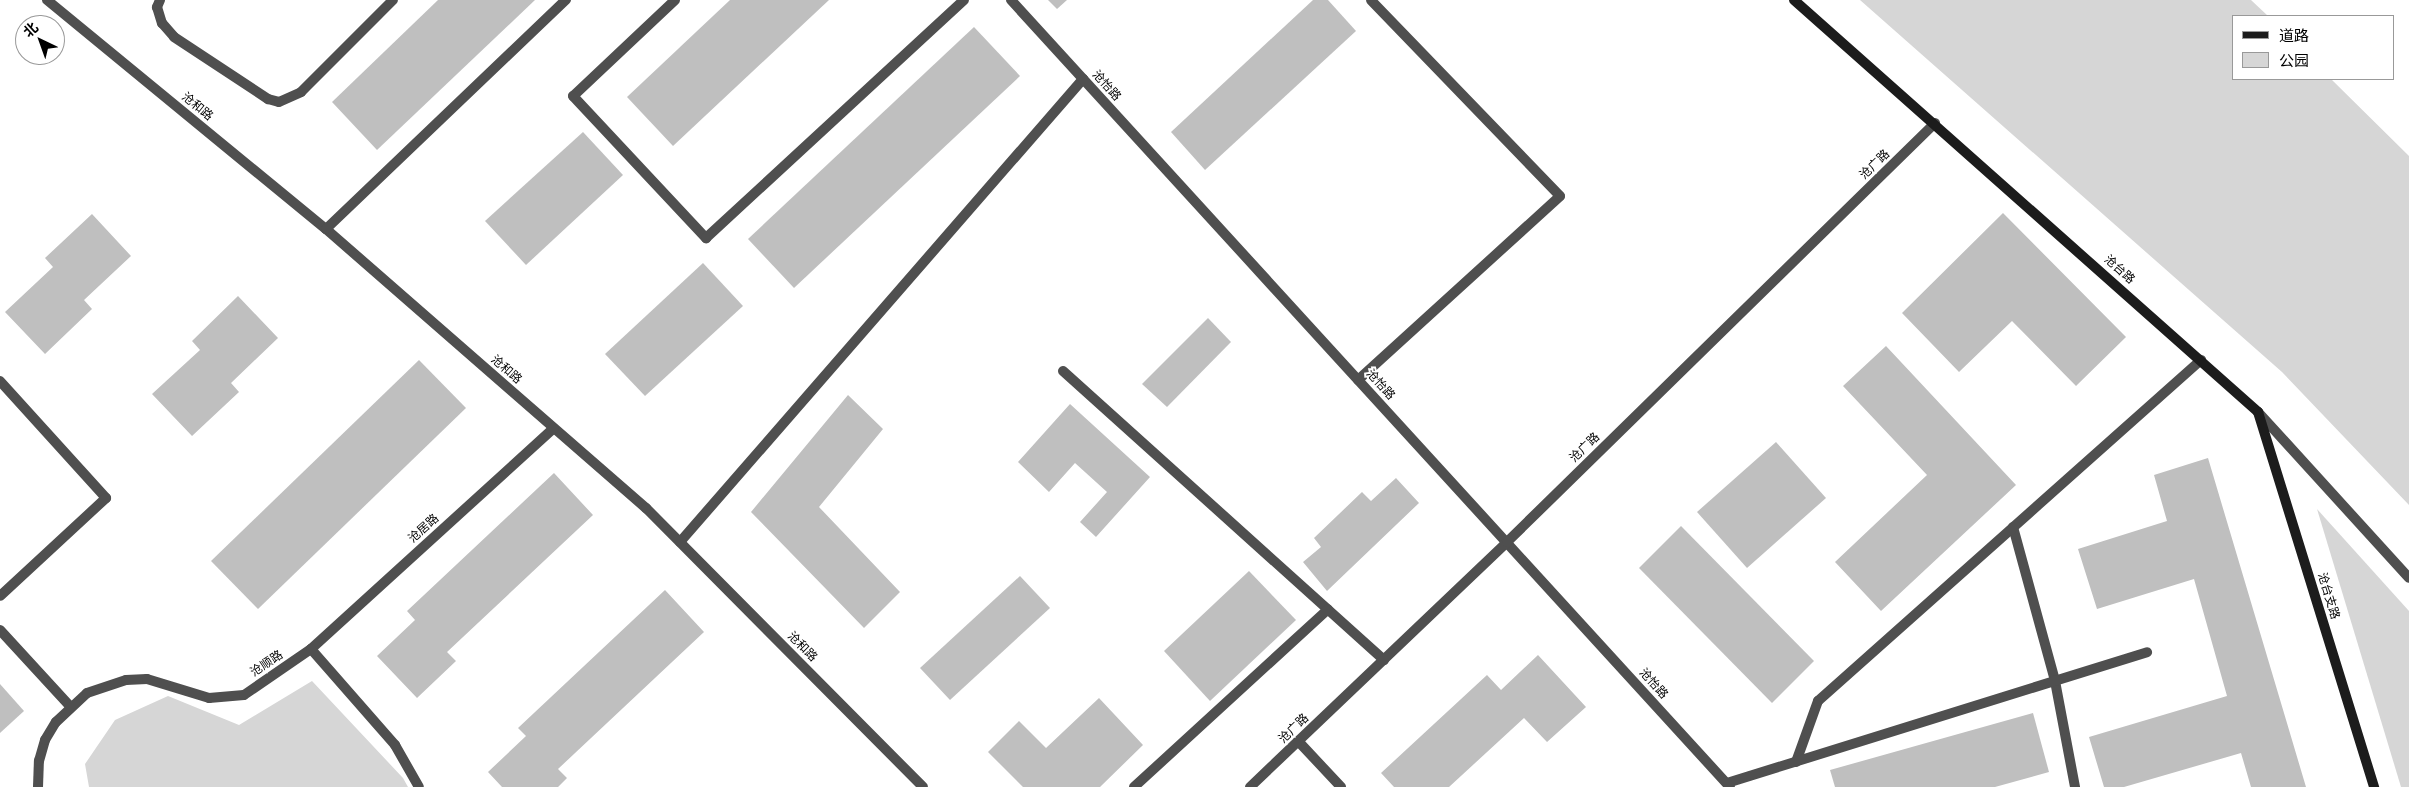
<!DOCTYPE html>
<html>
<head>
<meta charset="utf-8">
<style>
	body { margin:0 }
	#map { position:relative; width:2409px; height:787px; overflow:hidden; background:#fff; font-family:"Public Sans","Noto Sans SC",sans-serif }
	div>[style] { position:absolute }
	.green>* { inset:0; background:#d6d6d6 }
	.building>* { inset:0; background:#bfbfbf }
	.lane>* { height:10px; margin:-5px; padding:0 5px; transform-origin:5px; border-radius:5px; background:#4f4f4f }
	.street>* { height:10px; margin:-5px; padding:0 5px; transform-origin:5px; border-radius:5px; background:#4f4f4f }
	.secondary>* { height:10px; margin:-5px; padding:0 5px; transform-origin:5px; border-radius:5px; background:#1c1c1c }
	span { translate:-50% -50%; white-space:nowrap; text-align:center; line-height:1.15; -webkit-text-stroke:4px #fff; paint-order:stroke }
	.street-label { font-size:12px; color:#000 }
	.legend { position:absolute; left:2232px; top:15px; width:162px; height:65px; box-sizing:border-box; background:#fff; border:1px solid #999; margin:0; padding:6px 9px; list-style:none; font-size:15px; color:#000 }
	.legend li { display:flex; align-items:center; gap:10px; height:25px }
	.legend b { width:25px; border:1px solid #999 }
	.north { position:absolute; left:15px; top:15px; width:50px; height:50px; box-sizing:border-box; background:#fff; border:1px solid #999; border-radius:50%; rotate:318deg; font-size:14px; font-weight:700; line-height:20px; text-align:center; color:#000 }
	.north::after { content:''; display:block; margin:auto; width:18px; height:22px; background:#000; clip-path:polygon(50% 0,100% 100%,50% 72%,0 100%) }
</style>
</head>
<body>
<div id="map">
	<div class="green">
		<div style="clip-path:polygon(1860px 0,2251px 0,2268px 16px,2233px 16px,2233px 79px,2331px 79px,2409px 156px,2409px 505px,2282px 372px)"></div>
		<div style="clip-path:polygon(2317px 509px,2409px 611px,2409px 787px,2401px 787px)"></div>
		<div style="clip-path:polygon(312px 681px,403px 778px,408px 787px,89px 787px,85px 764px,115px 720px,168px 696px,239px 725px)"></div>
	</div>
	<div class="building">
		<div style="clip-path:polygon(438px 0,535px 0,377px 150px,332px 102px)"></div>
		<div style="clip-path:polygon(730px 0,829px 0,673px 146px,627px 97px)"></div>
		<div style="clip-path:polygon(1048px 0,1067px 0,1057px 9px)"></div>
		<div style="clip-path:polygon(1313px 0,1328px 0,1356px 31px,1205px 170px,1171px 132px)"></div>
		<div style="clip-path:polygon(974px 27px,1020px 76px,794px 288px,748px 239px)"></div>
		<div style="clip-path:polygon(583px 132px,623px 175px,526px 265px,485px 221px)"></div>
		<div style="clip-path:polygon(2003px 213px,2126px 337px,2076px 386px,2012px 321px,1959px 372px,1902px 313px)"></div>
		<div style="clip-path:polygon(92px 214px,131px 256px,84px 300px,92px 309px,45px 354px,5px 312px,53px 267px,45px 258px)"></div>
		<div style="clip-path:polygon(703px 263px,743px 306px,645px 396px,605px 354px)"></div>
		<div style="clip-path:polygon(238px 296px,278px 338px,231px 383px,239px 392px,192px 436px,152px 394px,200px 350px,192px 341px)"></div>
		<div style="clip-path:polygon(1208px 318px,1231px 342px,1167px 407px,1142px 384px)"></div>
		<div style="clip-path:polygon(1886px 346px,2016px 485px,1881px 611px,1835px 562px,1927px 475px,1843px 386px)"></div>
		<div style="clip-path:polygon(419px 360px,466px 408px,258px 609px,211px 561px)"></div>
		<div style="clip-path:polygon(848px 395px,883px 429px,819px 507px,900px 592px,864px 628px,751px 512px)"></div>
		<div style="clip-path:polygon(1070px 404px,1150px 477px,1096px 537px,1080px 522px,1107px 492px,1075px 463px,1049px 492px,1018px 462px)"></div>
		<div style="clip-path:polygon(1776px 442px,1826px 498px,1747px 568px,1697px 512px)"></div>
		<div style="clip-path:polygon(2208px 458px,2306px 787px,2251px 787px,2241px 753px,2124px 787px,2104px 787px,2089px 737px,2227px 696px,2194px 579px,2097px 609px,2078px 549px,2167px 521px,2154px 475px)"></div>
		<div style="clip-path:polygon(554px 473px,593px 515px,447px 652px,456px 661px,417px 698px,377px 656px,415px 620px,407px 611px)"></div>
		<div style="clip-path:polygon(1396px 478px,1419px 503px,1327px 591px,1303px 562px,1321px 547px,1314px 538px,1362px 492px,1371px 501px)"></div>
		<div style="clip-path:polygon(1681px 526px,1814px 661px,1772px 703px,1639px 568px)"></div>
		<div style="clip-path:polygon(1249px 571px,1296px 620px,1210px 701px,1164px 651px)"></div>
		<div style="clip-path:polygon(1020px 576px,1050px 608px,950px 700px,920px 668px)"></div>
		<div style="clip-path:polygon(665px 590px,704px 632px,558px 769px,567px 778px,558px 787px,502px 787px,488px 772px,526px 736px,518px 728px)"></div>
		<div style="clip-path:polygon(1538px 655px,1586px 707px,1547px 742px,1524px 718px,1449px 787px,1394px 787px,1381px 773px,1487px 675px,1501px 690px)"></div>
		<div style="clip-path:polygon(0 684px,24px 711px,0 733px)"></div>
		<div style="clip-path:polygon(1099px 698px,1143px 745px,1100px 787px,1023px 787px,988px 752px,1019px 721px,1046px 748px)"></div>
		<div style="clip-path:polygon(2033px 713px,2049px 772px,1995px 787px,1835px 787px,1830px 770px)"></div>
	</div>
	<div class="lane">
		<div style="left:160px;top:0;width:8px;rotate:113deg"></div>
		<div style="left:157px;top:7px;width:17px;rotate:73deg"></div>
		<div style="left:162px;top:23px;width:18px;rotate:49deg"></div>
		<div style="left:174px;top:37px;width:113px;rotate:33.4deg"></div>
		<div style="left:268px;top:99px;width:11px;rotate:15deg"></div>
		<div style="left:279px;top:102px;width:24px;rotate:-24deg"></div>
		<div style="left:301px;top:92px;width:130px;rotate:-45deg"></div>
		<div style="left:675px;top:0;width:140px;rotate:136.7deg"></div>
		<div style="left:573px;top:96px;width:195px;rotate:46.9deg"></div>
		<div style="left:706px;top:238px;width:351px;rotate:-42.7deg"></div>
		<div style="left:1063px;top:371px;width:432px;rotate:42deg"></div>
		<div style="left:1358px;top:380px;width:273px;rotate:-42.3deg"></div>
		<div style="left:1560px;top:196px;width:272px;rotate:-134deg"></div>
		<div style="left:0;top:381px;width:158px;rotate:47.8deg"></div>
		<div style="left:106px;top:498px;width:144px;rotate:137.2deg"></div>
		<div style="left:2013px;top:527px;width:160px;rotate:74.7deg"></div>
		<div style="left:2055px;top:681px;width:108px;rotate:79.3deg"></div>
		<div style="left:680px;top:542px;width:614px;rotate:-48.96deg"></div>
		<div style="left:1298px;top:741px;width:63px;rotate:46.9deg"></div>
		<div style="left:1796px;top:762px;width:65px;rotate:-70.2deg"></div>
		<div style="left:1818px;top:701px;width:513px;rotate:-41.68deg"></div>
		<div style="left:1727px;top:783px;width:440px;rotate:-17.3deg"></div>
		<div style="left:1134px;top:787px;width:263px;rotate:-42.5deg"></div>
	</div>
	<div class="street">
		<div style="left:47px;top:0;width:361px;rotate:39.4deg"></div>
		<div style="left:326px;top:229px;width:425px;rotate:41.1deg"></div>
		<div style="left:646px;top:508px;width:393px;rotate:45.2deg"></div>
		<div style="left:1011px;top:0;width:1066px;rotate:47.59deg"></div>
		<div style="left:326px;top:229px;width:332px;rotate:-43.7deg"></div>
		<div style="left:2258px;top:412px;width:224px;rotate:47.7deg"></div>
		<div style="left:0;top:630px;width:103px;rotate:47.4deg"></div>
		<div style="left:311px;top:649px;width:328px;rotate:-42.3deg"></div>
		<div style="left:38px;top:787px;width:26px;rotate:-88deg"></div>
		<div style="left:39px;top:761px;width:22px;rotate:-74deg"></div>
		<div style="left:45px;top:740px;width:21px;rotate:-59deg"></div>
		<div style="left:56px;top:722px;width:42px;rotate:-43.1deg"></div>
		<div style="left:87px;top:693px;width:41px;rotate:-18.4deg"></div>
		<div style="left:126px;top:680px;width:21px;rotate:-3deg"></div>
		<div style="left:147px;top:679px;width:65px;rotate:17deg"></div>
		<div style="left:209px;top:698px;width:35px;rotate:-5deg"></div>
		<div style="left:244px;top:695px;width:81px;rotate:-34.5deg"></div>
		<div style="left:311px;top:649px;width:128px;rotate:48.8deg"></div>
		<div style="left:395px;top:745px;width:48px;rotate:60.3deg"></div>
		<div style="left:1250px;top:787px;width:355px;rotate:-43.6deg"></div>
		<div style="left:1507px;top:542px;width:599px;rotate:-44.39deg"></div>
	</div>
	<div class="secondary">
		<div style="left:1794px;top:0;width:621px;rotate:41.6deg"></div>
		<div style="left:2258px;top:412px;width:393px;rotate:72.8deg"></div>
	</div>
	<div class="street-label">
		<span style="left:1106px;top:86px;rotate:48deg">沧怡路</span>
		<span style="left:197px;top:107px;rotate:39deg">沧和路</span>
		<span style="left:1875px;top:165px;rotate:-44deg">沧广路</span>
		<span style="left:2119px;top:270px;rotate:42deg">沧台路</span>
		<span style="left:506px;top:370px;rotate:41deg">沧和路</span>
		<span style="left:1380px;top:385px;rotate:48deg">沧怡路</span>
		<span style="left:1585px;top:448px;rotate:-44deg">沧广路</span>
		<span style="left:424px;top:529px;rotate:-42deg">沧居路</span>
		<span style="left:2328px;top:596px;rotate:73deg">沧台支路</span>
		<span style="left:802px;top:647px;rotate:45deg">沧和路</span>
		<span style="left:267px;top:664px;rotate:-34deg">沧顺路</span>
		<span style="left:1653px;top:684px;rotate:48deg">沧怡路</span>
		<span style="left:1294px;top:729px;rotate:-44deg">沧广路</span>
	</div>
	<ul class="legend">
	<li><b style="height:6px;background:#1c1c1c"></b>道路</li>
	<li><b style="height:14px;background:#d6d6d6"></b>公园</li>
	</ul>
	<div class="north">北</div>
</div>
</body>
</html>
